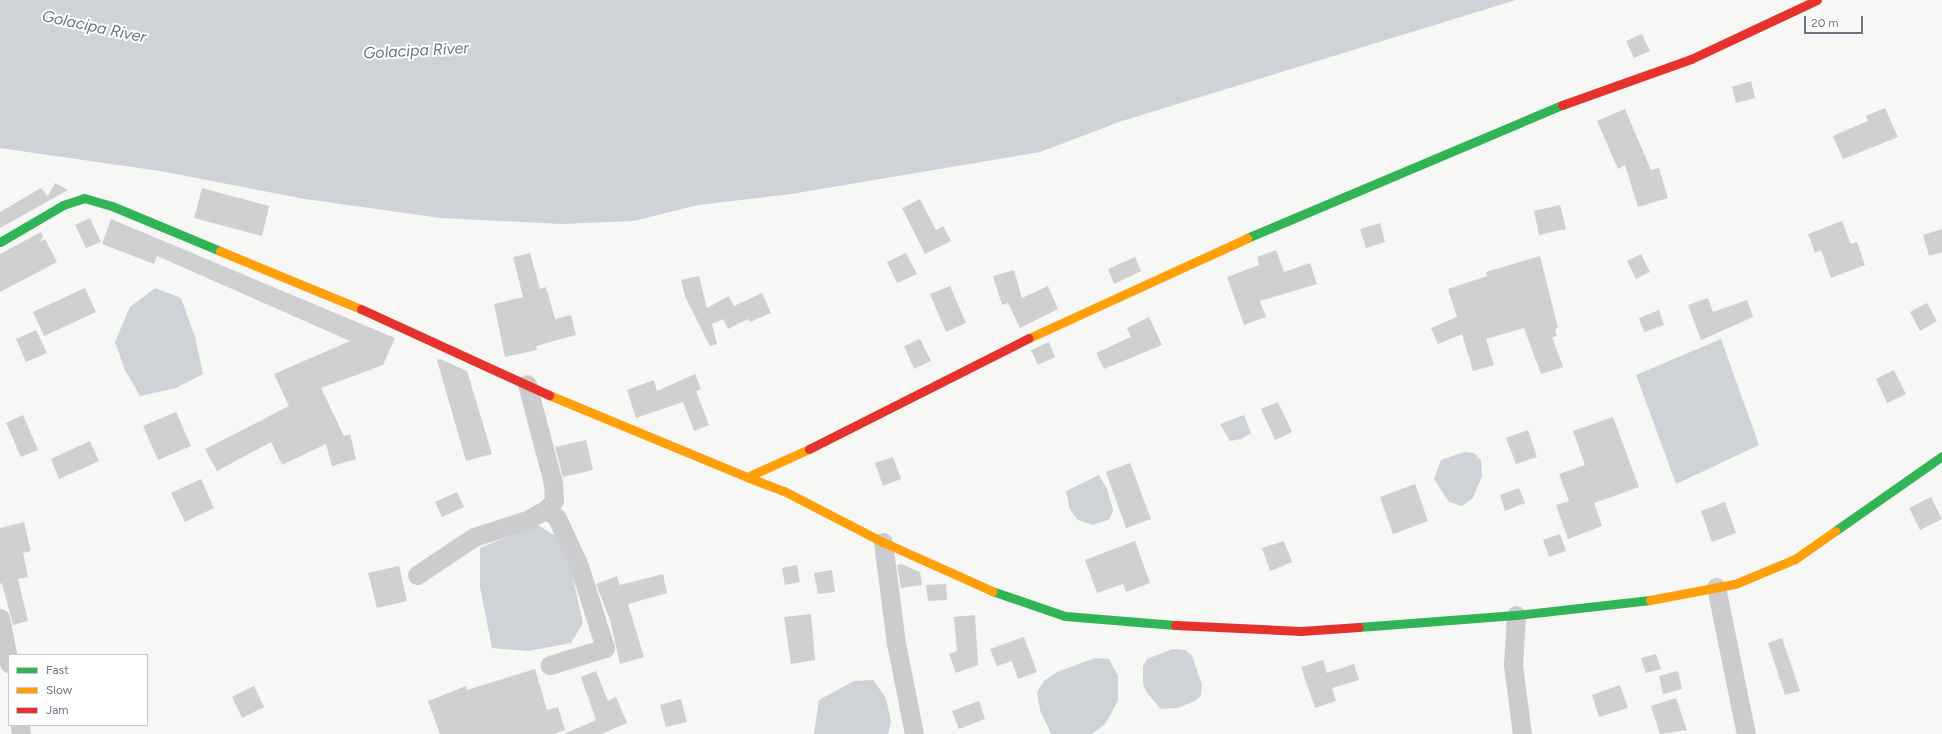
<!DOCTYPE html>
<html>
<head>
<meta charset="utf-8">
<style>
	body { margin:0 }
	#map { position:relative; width:1942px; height:734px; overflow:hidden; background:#f7f7f6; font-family:Figtree,sans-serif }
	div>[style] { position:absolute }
	.water>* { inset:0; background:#cdd3d6 }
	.building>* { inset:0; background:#ced0d1 }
	.street>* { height:19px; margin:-9.5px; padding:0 9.5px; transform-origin:9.5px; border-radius:9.5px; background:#ccccce }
	.fast>* { height:9px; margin:-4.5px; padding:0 4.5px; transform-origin:4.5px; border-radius:4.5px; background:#30b455 }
	.slow>* { height:9px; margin:-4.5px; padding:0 4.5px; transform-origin:4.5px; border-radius:4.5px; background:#ff9f0a }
	.jam>* { height:9px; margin:-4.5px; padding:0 4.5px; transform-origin:4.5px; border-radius:4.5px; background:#e5322d }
	span { translate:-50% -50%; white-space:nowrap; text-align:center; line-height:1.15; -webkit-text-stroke:4px #fff; paint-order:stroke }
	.water-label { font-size:16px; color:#647780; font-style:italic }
	.legend { position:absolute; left:8px; top:654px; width:140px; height:72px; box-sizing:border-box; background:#fff; border:1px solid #c3c9ce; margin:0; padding:5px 7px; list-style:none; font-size:12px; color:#697785 }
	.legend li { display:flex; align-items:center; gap:8px; height:20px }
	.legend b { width:20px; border:1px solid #c3c9ce }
	.scale { position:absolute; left:1804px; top:16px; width:59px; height:18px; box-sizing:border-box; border:2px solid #697785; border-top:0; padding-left:5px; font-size:12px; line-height:14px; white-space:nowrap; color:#697785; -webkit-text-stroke:3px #fff; paint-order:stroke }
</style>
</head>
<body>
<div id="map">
	<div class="water">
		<div style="clip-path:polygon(0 0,1516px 0,1122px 121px,1040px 152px,791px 194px,698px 205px,634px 221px,562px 224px,441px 218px,305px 199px,160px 171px,0 148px)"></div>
		<div style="clip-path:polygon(155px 288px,181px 298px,195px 337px,203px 374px,176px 388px,140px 396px,125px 370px,115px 342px,130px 307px)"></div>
		<div style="clip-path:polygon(1721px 339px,1759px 445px,1676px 484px,1636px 375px)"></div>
		<div style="clip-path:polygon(1244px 415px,1251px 433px,1241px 439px,1230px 441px,1220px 424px)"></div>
		<div style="clip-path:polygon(1464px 452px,1474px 453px,1481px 460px,1482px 476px,1473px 498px,1462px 506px,1449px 502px,1434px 479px,1441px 460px)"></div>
		<div style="clip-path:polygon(1099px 475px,1107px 489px,1113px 510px,1110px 519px,1093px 525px,1078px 520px,1070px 510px,1066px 491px)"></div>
		<div style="clip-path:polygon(538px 525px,565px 542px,583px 623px,571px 643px,528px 651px,492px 648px,480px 587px,480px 548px)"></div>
		<div style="clip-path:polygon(1173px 649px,1185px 650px,1192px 656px,1202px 685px,1201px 695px,1195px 701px,1178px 708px,1161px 709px,1147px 693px,1143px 684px,1143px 666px,1147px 659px)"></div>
		<div style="clip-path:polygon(1095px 658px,1109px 659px,1118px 676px,1118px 700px,1112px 712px,1105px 724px,1092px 734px,1051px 734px,1040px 710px,1037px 692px,1044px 681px,1057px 672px)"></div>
		<div style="clip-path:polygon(873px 680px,886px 698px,891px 722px,888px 734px,814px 734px,819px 700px,854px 681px)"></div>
	</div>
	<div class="building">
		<div style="clip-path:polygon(1642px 34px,1650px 51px,1634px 58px,1626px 41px)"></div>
		<div style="clip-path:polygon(1751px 81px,1755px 98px,1736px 103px,1732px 87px)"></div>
		<div style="clip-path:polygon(1885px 108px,1898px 137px,1843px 159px,1833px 136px,1868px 121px,1866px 116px)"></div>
		<div style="clip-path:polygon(1625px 109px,1651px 170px,1659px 168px,1668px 198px,1638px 207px,1625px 165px,1618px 169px,1597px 121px)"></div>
		<div style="clip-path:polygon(55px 183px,68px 190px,0 228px,0 212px,41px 188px,48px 196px)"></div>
		<div style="clip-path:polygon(202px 188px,269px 206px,262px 236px,194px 218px)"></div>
		<div style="clip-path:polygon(920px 199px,936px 230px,943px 226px,951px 241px,925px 254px,902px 208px)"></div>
		<div style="clip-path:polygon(1560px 205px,1566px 229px,1539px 235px,1534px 211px)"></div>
		<div style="clip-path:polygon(90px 218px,101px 242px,86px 248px,75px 225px)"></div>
		<div style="clip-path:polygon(111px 219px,395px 338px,383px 365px,321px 388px,344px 436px,350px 434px,356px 459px,332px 466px,326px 444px,282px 465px,271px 442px,217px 471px,205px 449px,289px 406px,274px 374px,350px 341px,157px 256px,154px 264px,102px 244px)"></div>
		<div style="clip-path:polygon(1842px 221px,1851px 244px,1857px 242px,1865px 265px,1831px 278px,1821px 250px,1815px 253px,1808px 234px)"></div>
		<div style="clip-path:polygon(1380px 223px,1385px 242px,1366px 248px,1360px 229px)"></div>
		<div style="clip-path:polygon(1942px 229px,1942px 252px,1929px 256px,1923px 235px)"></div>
		<div style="clip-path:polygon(41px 232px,43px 236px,40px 242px,45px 239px,57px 262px,0 292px,0 254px)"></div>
		<div style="clip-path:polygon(1276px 250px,1284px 272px,1310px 263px,1317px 284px,1260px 301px,1266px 317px,1244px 325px,1227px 277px,1259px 265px,1257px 257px)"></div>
		<div style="clip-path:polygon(530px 253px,540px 289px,546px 287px,555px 319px,571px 315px,576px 335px,536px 346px,537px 350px,505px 357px,494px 304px,523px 297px,513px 257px)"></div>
		<div style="clip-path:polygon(906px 253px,917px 274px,897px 283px,887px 262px)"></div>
		<div style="clip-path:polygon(1641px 254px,1650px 272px,1636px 279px,1627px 261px)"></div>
		<div style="clip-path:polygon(1540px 256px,1558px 328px,1555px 329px,1557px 336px,1552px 337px,1563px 367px,1541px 374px,1524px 328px,1486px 339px,1494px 365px,1473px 371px,1462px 334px,1438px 344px,1431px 328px,1457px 317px,1448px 289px,1487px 276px,1486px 272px)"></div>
		<div style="clip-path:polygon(1135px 257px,1141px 271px,1114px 284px,1108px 269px)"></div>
		<div style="clip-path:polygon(1014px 270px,1022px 298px,1048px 286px,1058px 309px,1020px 328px,1008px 303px,1002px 305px,993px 276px)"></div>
		<div style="clip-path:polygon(699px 276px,707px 308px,729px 296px,734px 306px,762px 293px,771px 313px,750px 322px,748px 319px,728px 329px,723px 319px,712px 324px,717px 344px,710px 346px,685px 296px,681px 280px)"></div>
		<div style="clip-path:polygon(950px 286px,966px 323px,946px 332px,930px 294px)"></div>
		<div style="clip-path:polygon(85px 288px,96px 312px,44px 336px,33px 312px)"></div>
		<div style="clip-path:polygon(1708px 298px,1713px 312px,1747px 300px,1753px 317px,1701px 340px,1688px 305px)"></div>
		<div style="clip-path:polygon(1927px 303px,1937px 321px,1920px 331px,1910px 312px)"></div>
		<div style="clip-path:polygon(1659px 310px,1664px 325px,1644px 332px,1639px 318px)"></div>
		<div style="clip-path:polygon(1149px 317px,1162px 345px,1104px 369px,1096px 353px,1131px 337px,1127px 328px)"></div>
		<div style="clip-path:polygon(36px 330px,47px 353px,26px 362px,16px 339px)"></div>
		<div style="clip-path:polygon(920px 339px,931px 361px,914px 369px,904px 346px)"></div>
		<div style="clip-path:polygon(1049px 342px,1055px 357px,1038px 365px,1031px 350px)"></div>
		<div style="clip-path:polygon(440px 359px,467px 371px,492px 454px,466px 461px,437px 360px)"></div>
		<div style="clip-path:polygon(1894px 370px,1906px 394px,1887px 403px,1876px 379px)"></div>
		<div style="clip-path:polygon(695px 374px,701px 389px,696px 391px,709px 425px,694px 431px,683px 402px,636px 418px,627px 390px,654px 380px,657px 391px)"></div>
		<div style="clip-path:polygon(1278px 402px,1292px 432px,1275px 440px,1261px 409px)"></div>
		<div style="clip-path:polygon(176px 412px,191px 446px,158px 460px,143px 426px)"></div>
		<div style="clip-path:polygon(23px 415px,38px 450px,21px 457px,6px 423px)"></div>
		<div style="clip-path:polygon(1613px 417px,1639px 487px,1594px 503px,1602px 526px,1568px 539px,1556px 505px,1569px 501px,1559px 474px,1585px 465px,1573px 431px)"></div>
		<div style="clip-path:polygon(1528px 430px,1537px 457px,1516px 464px,1506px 438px)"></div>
		<div style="clip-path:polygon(586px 440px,593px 470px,563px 477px,555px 447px)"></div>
		<div style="clip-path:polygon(90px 441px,99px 461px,59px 479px,51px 459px)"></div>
		<div style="clip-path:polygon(893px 457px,901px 479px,883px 486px,875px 463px)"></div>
		<div style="clip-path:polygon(1130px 463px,1151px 519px,1126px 528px,1106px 472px)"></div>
		<div style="clip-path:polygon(201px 479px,214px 508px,185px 522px,171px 493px)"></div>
		<div style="clip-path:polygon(1415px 484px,1428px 521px,1393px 534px,1380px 497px)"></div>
		<div style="clip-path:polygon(1519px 488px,1525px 503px,1505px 511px,1500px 495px)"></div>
		<div style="clip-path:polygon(457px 492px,464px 507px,442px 517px,435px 502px)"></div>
		<div style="clip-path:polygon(1931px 497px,1942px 519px,1920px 530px,1909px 508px)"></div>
		<div style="clip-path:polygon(1725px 502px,1736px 533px,1712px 542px,1701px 511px)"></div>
		<div style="clip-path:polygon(24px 522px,31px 551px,23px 553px,28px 577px,18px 579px,28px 621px,13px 625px,2px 583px,0 584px,0 528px)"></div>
		<div style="clip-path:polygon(1560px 534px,1566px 551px,1549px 557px,1543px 540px)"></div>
		<div style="clip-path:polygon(1135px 541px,1150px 583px,1126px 592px,1123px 584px,1097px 593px,1085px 560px)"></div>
		<div style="clip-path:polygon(1284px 541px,1292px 562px,1270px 571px,1262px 548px)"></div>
		<div style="clip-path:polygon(901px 564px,920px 572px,922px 585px,901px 588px,897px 565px)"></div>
		<div style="clip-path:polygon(797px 565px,800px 582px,785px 585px,782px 568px)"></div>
		<div style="clip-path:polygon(399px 566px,407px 601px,377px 608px,368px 573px)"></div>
		<div style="clip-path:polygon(832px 570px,835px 592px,818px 594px,814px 573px)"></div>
		<div style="clip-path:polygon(663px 574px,667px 593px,628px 604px,644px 657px,620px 664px,610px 620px,596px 584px,617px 576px,620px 585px)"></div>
		<div style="clip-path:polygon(946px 584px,947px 600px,928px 601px,926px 585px)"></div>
		<div style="clip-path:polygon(811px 614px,815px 660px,791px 664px,784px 617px)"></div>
		<div style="clip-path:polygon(975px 615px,978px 665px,956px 673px,949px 654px,957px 651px,954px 617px)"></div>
		<div style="clip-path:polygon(1024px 637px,1037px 672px,1018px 679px,1012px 661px,997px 666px,990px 649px)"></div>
		<div style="clip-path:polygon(1782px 638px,1800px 691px,1785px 695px,1768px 643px)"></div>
		<div style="clip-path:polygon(1656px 654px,1661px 669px,1646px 673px,1641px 658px)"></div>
		<div style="clip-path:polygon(1323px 660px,1327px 673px,1354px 664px,1359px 680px,1332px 688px,1336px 701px,1315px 708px,1301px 667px)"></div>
		<div style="clip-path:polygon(535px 669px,547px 710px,558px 707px,565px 730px,554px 734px,440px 734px,428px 701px,466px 686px,467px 690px)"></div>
		<div style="clip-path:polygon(596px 671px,608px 701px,616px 697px,627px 723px,601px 734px,564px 734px,596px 720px,581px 677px)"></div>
		<div style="clip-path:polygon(1678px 671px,1682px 689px,1663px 694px,1659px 676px)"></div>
		<div style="clip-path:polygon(1620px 685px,1628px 708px,1599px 717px,1592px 695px)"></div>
		<div style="clip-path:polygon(254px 686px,264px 707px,242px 718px,232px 697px)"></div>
		<div style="clip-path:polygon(1676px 698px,1687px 730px,1660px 734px,1651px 706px)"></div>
		<div style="clip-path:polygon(681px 699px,687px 722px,666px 727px,660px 705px)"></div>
		<div style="clip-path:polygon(979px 701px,985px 719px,959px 729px,952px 711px)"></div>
	</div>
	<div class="street">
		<div style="left:547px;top:509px;width:13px;rotate:42deg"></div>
		<div style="left:557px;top:518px;width:53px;rotate:65.4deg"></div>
		<div style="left:579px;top:566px;width:86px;rotate:72.4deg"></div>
		<div style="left:605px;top:648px;width:58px;rotate:162.8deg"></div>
		<div style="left:883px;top:542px;width:102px;rotate:82.7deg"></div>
		<div style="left:896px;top:643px;width:93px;rotate:78.8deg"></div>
		<div style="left:417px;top:575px;width:69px;rotate:-33.7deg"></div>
		<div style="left:474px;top:537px;width:56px;rotate:-17.8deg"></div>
		<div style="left:527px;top:520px;width:23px;rotate:-29deg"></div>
		<div style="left:547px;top:509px;width:11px;rotate:-52deg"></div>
		<div style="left:554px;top:500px;width:17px;rotate:-93deg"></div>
		<div style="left:553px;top:483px;width:102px;rotate:-104.7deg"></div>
		<div style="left:1716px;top:587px;width:150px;rotate:78.5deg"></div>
		<div style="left:1516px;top:615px;width:50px;rotate:93.4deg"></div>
		<div style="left:1513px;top:665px;width:70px;rotate:82.6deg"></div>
		<div style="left:0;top:618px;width:46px;rotate:78.7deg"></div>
		<div style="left:20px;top:725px;width:9px;rotate:84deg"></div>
	</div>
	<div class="fast">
		<div style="left:1247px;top:238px;width:342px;rotate:-22.9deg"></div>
		<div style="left:0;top:242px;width:73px;rotate:-30.4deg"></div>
		<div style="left:63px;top:205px;width:22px;rotate:-18deg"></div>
		<div style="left:84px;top:198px;width:29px;rotate:16deg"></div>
		<div style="left:112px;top:206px;width:117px;rotate:22.6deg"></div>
		<div style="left:1835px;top:531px;width:131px;rotate:-35deg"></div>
		<div style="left:992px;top:591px;width:77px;rotate:18.9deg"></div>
		<div style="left:1065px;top:616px;width:110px;rotate:4.7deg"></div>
		<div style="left:1359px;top:627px;width:157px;rotate:-4.4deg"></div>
		<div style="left:1516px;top:615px;width:135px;rotate:-6.4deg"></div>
	</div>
	<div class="slow">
		<div style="left:220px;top:251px;width:152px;rotate:22.4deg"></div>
		<div style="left:1029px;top:338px;width:240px;rotate:-24.6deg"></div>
		<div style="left:549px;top:395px;width:214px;rotate:22.5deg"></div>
		<div style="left:747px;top:477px;width:68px;rotate:-24.3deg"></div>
		<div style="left:747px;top:477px;width:40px;rotate:21deg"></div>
		<div style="left:784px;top:491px;width:111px;rotate:27.3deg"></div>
		<div style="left:883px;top:542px;width:120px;rotate:24.2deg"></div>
		<div style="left:1650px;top:600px;width:86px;rotate:-10.7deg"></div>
		<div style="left:1735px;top:584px;width:65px;rotate:-22.6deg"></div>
		<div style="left:1795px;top:559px;width:49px;rotate:-35deg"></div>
	</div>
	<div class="jam">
		<div style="left:1562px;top:105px;width:137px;rotate:-19.6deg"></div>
		<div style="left:1691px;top:59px;width:139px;rotate:-25.1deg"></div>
		<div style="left:361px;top:309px;width:207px;rotate:24.6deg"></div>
		<div style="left:809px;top:449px;width:246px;rotate:-26.8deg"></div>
		<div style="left:1175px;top:625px;width:126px;rotate:2.7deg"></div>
		<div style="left:1301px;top:631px;width:58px;rotate:-3.9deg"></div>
	</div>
	<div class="water-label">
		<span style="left:94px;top:27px;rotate:12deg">Golacipa River</span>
		<span style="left:416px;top:51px;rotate:-3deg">Golacipa River</span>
	</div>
	<ul class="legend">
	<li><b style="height:5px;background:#30b455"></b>Fast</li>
	<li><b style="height:5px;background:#ff9f0a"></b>Slow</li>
	<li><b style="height:5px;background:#e5322d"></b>Jam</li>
	</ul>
	<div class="scale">20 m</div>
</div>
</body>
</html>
